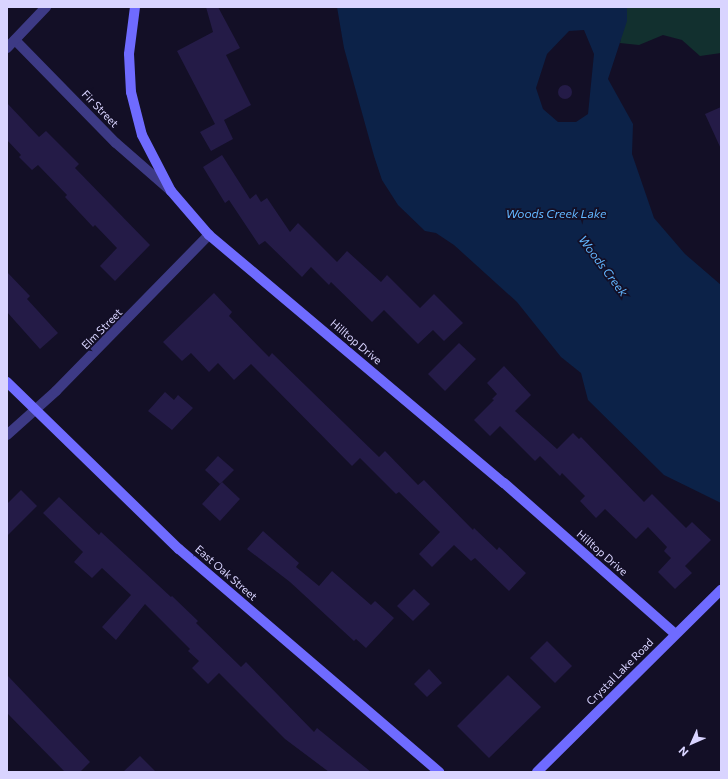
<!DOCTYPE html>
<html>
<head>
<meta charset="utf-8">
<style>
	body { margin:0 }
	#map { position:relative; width:728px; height:779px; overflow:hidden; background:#130f26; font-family:Commissioner,sans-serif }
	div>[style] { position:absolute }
	.green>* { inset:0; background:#12302f }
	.water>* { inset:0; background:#0c2248 }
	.building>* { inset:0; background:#241b47 }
	.round { border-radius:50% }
	.street>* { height:10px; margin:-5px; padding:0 5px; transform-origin:5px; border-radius:5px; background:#3d3a85 }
	.secondary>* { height:10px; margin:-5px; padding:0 5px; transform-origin:5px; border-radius:5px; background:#6f6bff }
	span { translate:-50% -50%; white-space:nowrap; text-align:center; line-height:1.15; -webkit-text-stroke:3.5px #130f26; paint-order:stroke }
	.street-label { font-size:11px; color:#d9d4ff }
	.water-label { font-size:12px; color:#62b6ff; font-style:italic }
	.frame { position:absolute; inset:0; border:8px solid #d9d4ff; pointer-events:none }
	.north { position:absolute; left:672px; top:723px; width:40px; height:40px; -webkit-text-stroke:3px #130f26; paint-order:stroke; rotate:225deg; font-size:11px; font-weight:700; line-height:16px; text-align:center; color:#d9d4ff }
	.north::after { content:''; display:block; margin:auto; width:14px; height:18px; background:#d9d4ff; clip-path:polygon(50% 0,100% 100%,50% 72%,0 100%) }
</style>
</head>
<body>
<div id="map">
	<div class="green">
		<div style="clip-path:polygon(626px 7px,721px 7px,721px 53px,700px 56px,682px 40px,663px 35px,639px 45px,620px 43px)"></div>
	</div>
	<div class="water">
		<div style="clip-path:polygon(evenodd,337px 7px,627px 7px,627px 21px,608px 79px,633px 124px,632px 154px,654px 218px,685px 254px,721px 285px,721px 503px,664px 475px,588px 400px,581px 373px,561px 357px,517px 302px,454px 245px,436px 233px,425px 231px,398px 205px,382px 180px,374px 156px,344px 48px,337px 7px,584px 30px,594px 54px,588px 114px,576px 122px,558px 122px,543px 109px,536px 88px,547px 54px,569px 31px,584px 30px)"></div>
	</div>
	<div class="building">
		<div style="clip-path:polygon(206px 7px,218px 7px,240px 48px,226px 55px,251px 105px,224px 120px,233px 139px,211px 151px,200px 132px,215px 124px,177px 51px,213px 32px)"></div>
		<div class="round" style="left:558px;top:85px;width:14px;height:14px"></div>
		<div style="clip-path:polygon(7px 103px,39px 137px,46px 131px,79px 164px,75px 168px,150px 245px,115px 281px,100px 266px,117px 248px,95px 225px,93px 227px,65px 197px,67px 195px,38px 165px,32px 170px,19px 157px,21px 155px,7px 140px)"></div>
		<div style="clip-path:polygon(721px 107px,721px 149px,705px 114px)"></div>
		<div style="clip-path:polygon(222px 155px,250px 199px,256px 194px,261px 202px,267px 198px,290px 232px,298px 223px,337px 262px,347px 251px,381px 282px,387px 275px,420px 308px,434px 294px,463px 323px,444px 341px,433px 330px,418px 344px,384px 310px,372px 322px,331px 282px,329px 285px,311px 267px,302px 277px,265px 241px,259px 245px,229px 200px,225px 203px,203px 167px)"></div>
		<div style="clip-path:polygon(7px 272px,30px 296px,27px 299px,58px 333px,40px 349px,7px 312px)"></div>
		<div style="clip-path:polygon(214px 293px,232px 312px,229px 316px,269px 357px,272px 353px,379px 457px,385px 451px,418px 485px,424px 480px,473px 530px,474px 528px,497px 550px,499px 547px,526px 573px,509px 591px,475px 558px,471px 561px,454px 545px,432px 567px,419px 554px,440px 532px,399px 492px,396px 494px,360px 458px,352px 466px,251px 364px,234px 380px,218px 363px,209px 372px,191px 353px,182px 361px,163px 342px)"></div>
		<div style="clip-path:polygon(459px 343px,476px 359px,445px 391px,428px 374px)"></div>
		<div style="clip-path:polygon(504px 366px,531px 395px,515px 411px,557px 449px,573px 433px,579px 439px,581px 437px,644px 502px,652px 494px,686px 528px,692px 522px,711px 540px,685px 566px,692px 573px,675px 589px,658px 572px,671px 558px,664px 551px,667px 547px,648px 527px,636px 539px,605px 509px,596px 518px,580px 501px,585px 496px,562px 473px,560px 476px,540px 456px,535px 461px,500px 426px,490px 436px,474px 420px,494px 400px,492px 399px,497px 394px,487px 383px)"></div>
		<div style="clip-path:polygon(165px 392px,174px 400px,178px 395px,193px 408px,172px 430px,148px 411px)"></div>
		<div style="clip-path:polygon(218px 456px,234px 470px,220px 484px,205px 470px)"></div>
		<div style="clip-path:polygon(222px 482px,240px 499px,220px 521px,202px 504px)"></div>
		<div style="clip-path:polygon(21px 490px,37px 506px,7px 536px,7px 504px)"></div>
		<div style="clip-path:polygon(59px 497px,99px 535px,101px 532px,171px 597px,172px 596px,198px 621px,196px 623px,241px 667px,246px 662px,314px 732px,317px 728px,371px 772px,329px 772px,285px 739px,219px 673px,208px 684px,192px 668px,199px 661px,188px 651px,190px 649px,145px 604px,116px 640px,102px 627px,131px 595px,102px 568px,92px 578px,74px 562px,83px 552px,43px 513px)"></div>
		<div style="clip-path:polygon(263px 531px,299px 563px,296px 567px,319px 586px,332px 571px,371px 605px,375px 601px,394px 618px,366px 648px,356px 639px,354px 641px,290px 582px,247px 549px)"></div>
		<div style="clip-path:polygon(414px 589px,430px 604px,413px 621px,397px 606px)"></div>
		<div style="clip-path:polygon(547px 641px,572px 666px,555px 683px,530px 658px)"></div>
		<div style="clip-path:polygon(429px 669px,442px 683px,427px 697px,414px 684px)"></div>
		<div style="clip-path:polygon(7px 675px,90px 762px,80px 772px,65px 772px,7px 713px)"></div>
		<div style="clip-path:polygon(508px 675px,541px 707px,489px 758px,457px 726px)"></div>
		<div style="clip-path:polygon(140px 756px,156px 772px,123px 772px)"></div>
	</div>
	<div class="street">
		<div style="left:15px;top:40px;width:144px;rotate:45.6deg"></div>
		<div style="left:116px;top:143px;width:73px;rotate:41.1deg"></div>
		<div style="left:7px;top:48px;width:57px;rotate:-46.4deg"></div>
		<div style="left:7px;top:435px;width:66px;rotate:-41.9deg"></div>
		<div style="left:56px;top:391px;width:219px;rotate:-45.6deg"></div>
	</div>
	<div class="secondary">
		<div style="left:135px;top:7px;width:47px;rotate:97.3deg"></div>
		<div style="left:129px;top:54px;width:38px;rotate:87deg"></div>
		<div style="left:131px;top:92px;width:44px;rotate:75.7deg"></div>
		<div style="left:142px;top:135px;width:63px;rotate:62.6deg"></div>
		<div style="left:171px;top:191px;width:58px;rotate:49.2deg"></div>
		<div style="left:209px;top:235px;width:385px;rotate:40.1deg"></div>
		<div style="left:504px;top:483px;width:228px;rotate:41.4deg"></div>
		<div style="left:7px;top:382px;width:240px;rotate:44.2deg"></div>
		<div style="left:179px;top:549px;width:343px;rotate:40.6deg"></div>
		<div style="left:537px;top:772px;width:259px;rotate:-44.7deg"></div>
	</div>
	<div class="street-label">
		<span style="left:100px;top:109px;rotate:46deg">Fir Street</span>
		<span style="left:102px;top:329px;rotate:-45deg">Elm Street</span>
		<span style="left:356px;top:342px;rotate:40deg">Hilltop Drive</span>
		<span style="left:602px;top:553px;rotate:41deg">Hilltop Drive</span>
		<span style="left:226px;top:573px;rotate:41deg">East Oak Street</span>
		<span style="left:620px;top:672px;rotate:-45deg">Crystal Lake Road</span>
	</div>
	<div class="water-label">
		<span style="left:556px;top:214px">Woods Creek Lake</span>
		<span style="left:603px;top:266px;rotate:53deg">Woods Creek</span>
	</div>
	<div class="frame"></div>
	<div class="north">N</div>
</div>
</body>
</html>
